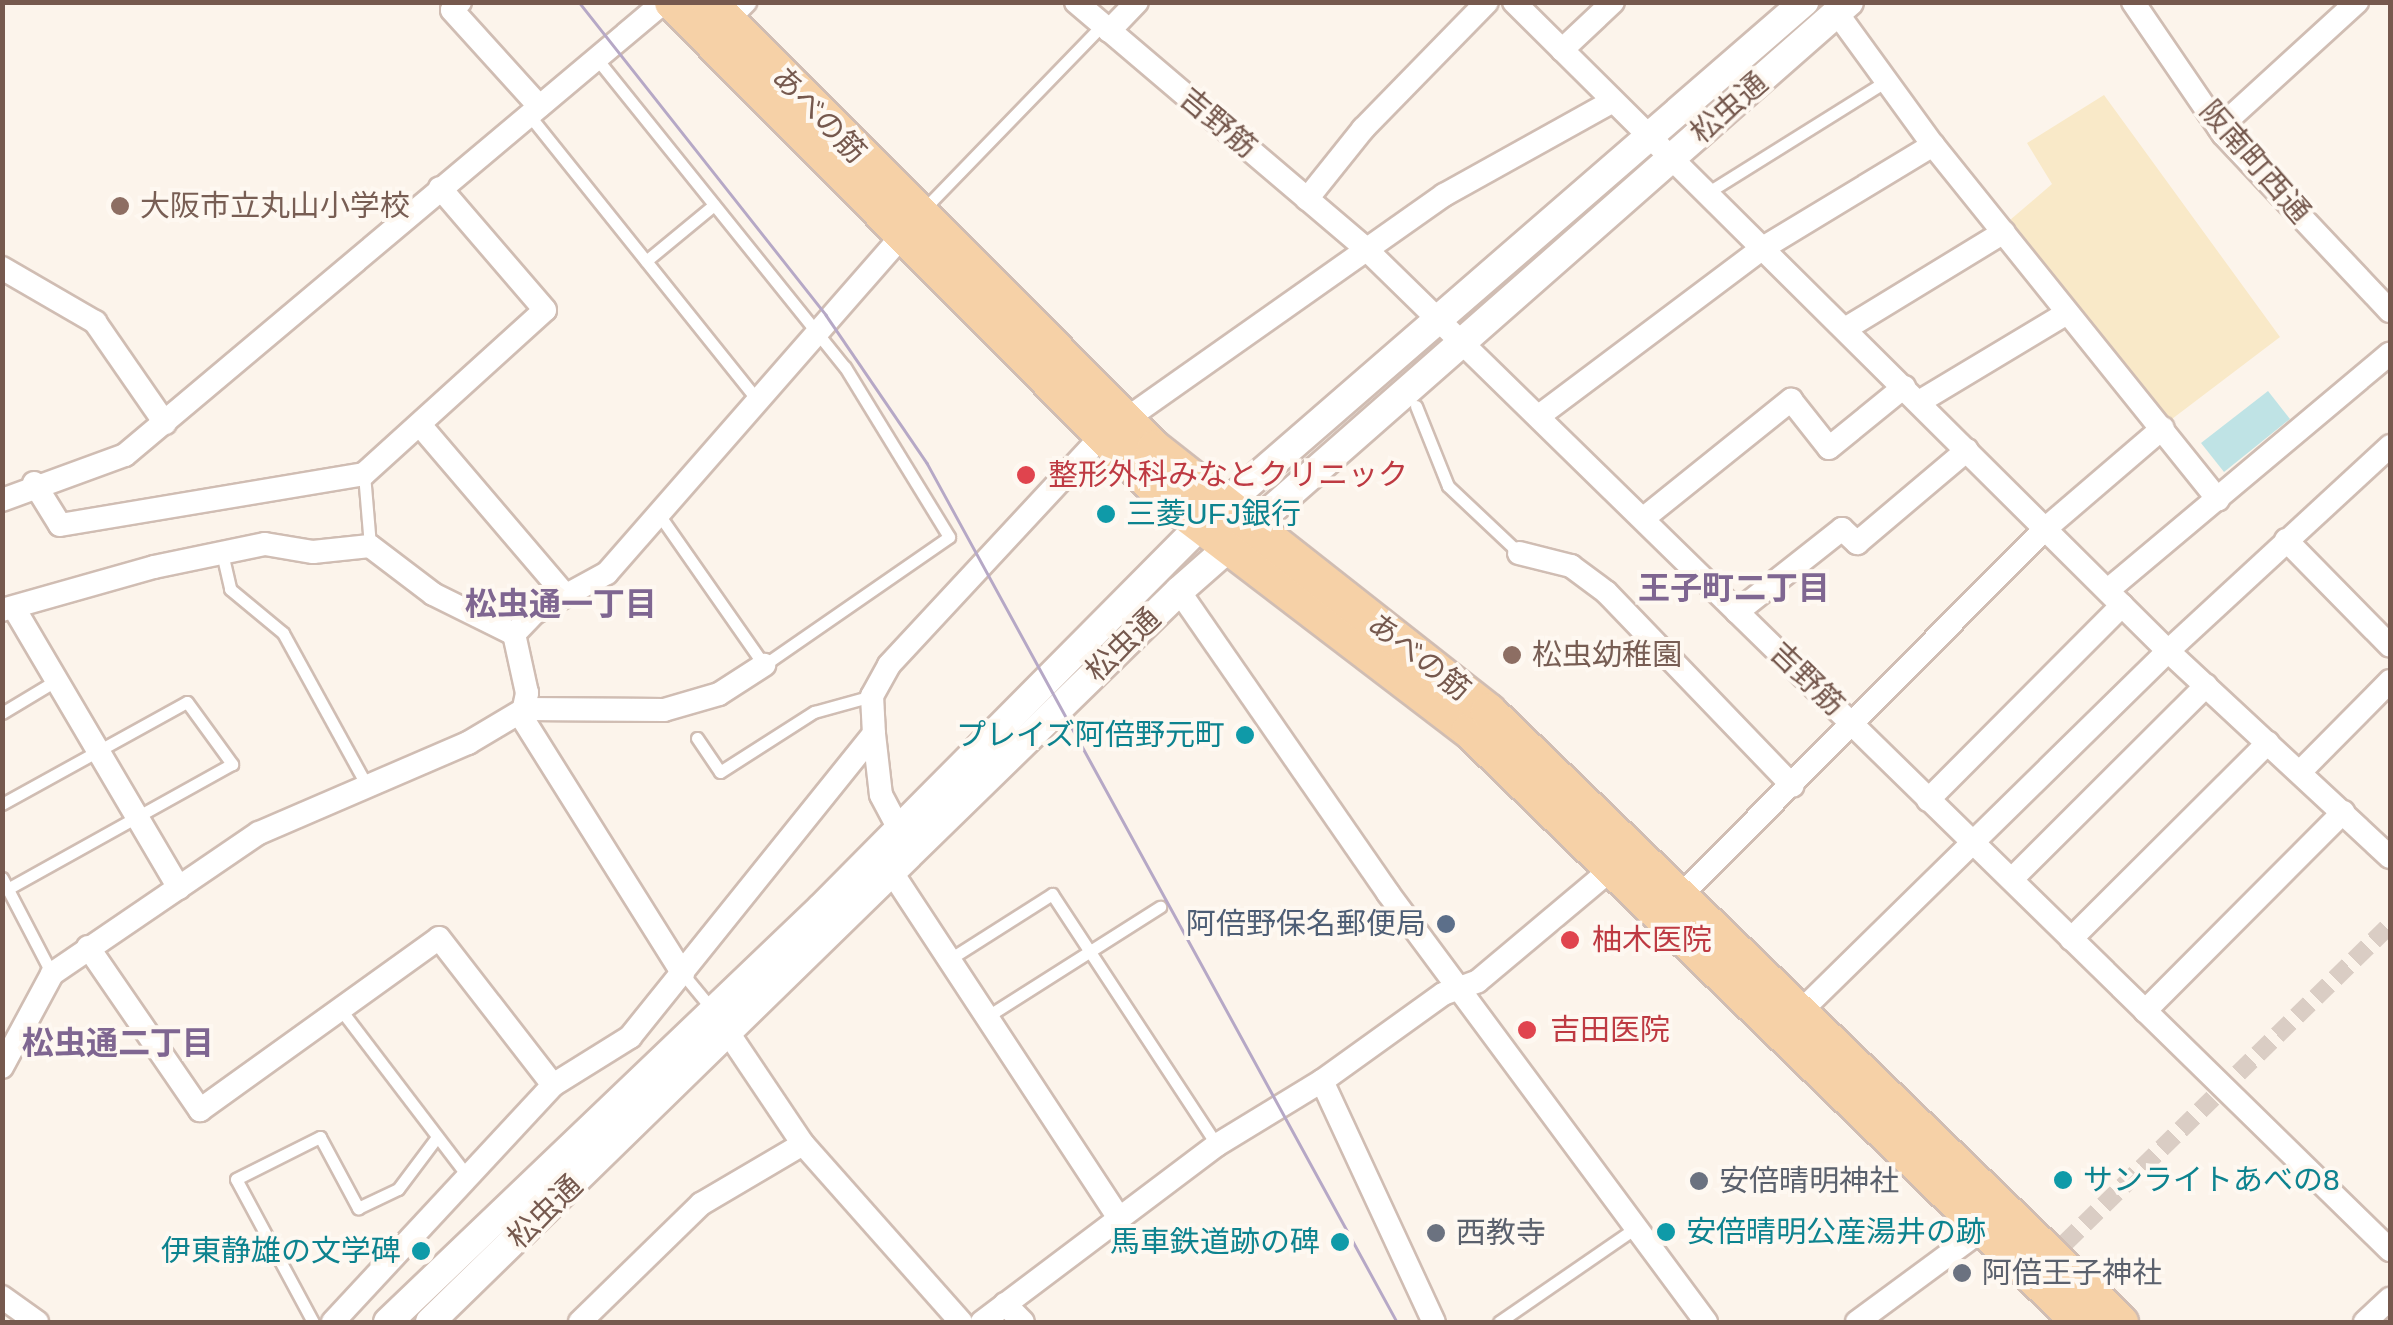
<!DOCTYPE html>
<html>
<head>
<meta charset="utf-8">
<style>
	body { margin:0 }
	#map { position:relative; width:2393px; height:1325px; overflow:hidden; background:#fcf4eb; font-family:Arial,"Noto Sans JP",sans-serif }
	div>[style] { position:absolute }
	.sand>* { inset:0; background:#f9e9c8 }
	.water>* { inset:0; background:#bfe3e5 }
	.pedestrian-tunnel>* { height:18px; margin-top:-9px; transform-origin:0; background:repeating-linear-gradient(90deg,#dacdc4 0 18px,transparent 0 27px) }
	.roads { filter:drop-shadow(2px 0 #d0bdb3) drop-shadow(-2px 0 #d0bdb3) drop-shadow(0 2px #d0bdb3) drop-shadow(0 -2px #d0bdb3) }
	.service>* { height:11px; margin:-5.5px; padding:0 5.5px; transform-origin:5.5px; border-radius:5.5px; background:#fff }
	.minor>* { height:22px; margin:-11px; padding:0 11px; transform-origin:11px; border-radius:11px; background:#fff }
	.tertiary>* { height:28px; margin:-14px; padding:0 14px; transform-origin:14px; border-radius:14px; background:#fff }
	.primary>* { height:35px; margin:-17.5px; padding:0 17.5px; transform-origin:17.5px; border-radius:17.5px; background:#f6d1a7 }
	.tram>* { height:2.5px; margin:-1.25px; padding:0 1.25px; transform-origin:1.25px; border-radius:1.25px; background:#b6a8c6 }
	.dots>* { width:28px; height:28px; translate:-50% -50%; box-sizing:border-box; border:5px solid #fef8f1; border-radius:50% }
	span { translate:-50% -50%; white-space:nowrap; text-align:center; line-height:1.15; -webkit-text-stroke:8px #fef8f1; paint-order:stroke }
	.street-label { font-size:30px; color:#76594e }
	.education-label { font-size:30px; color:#785e54 }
	.left { translate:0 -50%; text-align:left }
	.health-label { font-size:30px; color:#be3a42 }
	.culture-label { font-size:30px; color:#0d838f }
	.right { translate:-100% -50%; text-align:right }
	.service-label { font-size:30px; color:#4e5e75 }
	.worship-label { font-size:30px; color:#5b616d }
	.neighbourhood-label { font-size:32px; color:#7f6691; font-weight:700 }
	.frame { position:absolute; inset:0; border:5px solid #76594e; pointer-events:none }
</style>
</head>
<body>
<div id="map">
	<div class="sand">
		<div style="clip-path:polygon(2104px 95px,2280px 337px,2168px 422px,2010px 220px,2052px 184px,2027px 143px)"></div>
	</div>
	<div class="water">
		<div style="clip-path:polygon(2268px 391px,2290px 419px,2224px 472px,2201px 443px)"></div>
	</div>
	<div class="pedestrian-tunnel">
		<div style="left:2065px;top:1243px;width:455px;rotate:-44.4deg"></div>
	</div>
	<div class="roads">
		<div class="service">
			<div style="left:597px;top:59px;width:395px;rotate:51.2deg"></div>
			<div style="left:845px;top:367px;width:199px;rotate:58.5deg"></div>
			<div style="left:949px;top:537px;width:225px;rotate:145.3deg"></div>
			<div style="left:764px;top:665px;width:185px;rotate:-124.9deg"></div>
			<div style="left:529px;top:115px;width:361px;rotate:51.3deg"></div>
			<div style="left:1707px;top:193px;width:211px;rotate:-32deg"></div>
			<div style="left:924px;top:209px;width:256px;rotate:-45.9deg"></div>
			<div style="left:646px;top:261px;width:88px;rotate:-39.5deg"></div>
			<div style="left:1416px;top:406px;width:86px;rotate:68.2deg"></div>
			<div style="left:1448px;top:486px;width:98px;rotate:43.3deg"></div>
			<div style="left:364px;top:474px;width:72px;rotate:85.2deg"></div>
			<div style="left:222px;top:553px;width:37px;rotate:77deg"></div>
			<div style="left:230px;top:589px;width:69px;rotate:39.7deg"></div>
			<div style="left:283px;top:633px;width:172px;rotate:61.2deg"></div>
			<div style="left:2px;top:713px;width:64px;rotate:-31deg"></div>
			<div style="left:697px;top:738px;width:41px;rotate:55.9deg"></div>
			<div style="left:720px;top:772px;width:112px;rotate:-32.6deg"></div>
			<div style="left:814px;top:712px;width:60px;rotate:-15.4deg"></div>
			<div style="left:2px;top:804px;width:211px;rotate:-28.9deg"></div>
			<div style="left:187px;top:702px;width:77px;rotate:54deg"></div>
			<div style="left:232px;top:764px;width:255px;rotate:150.9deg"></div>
			<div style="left:2px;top:878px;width:108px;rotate:62.5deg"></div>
			<div style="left:950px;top:959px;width:121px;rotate:-32.5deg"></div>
			<div style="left:1052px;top:894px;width:300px;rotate:56.7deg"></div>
			<div style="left:683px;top:974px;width:45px;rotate:50.4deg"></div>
			<div style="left:341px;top:1010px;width:206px;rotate:52.7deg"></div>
			<div style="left:988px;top:1016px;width:204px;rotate:-32.4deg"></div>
			<div style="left:313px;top:1322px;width:162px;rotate:-118.3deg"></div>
			<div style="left:236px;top:1179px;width:94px;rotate:-26.6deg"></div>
			<div style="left:320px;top:1137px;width:81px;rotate:61.8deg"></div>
			<div style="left:358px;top:1208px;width:44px;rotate:-25.4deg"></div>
			<div style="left:398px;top:1189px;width:65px;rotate:-53.1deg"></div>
			<div style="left:1499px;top:1322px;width:169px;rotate:-34.6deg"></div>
		</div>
		<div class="minor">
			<div style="left:460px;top:2px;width:11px;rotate:135deg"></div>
			<div style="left:452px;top:10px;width:130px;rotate:47.8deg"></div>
			<div style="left:1076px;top:2px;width:381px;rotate:40.4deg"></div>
			<div style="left:1366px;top:249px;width:1432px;rotate:44.35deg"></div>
			<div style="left:1514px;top:2px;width:921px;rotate:44.78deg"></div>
			<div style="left:2168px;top:651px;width:303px;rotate:42.9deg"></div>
			<div style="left:2133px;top:2px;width:160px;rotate:55.7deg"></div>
			<div style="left:2223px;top:134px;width:243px;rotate:46.7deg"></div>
			<div style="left:1837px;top:13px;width:163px;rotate:54deg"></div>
			<div style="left:1933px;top:145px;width:455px;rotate:51.2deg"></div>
			<div style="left:717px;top:30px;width:40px;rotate:-45deg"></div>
			<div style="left:1109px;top:31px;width:40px;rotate:-46deg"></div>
			<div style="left:1562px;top:50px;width:70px;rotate:-43.3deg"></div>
			<div style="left:2219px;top:128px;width:187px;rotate:-42.4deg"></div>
			<div style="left:1307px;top:199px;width:90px;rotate:-51.3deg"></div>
			<div style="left:1363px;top:129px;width:177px;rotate:-45.7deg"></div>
			<div style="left:2px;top:268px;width:108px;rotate:30.1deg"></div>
			<div style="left:95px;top:322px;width:123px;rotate:55.3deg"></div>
			<div style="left:1845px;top:329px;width:186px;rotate:-31.4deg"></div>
			<div style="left:1919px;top:402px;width:173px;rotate:-31deg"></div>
			<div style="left:1539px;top:416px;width:280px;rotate:-36.9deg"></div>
			<div style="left:1763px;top:248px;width:199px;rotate:-31.2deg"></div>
			<div style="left:420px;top:425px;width:223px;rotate:49.5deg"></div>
			<div style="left:34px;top:483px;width:49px;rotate:58.2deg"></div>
			<div style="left:60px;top:525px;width:308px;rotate:-9.5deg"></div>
			<div style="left:364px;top:474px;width:244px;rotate:-42.2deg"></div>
			<div style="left:545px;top:310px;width:161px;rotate:-130.7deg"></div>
			<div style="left:2px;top:500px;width:131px;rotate:-20.1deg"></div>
			<div style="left:125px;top:455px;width:704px;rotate:-40.05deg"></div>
			<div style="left:1644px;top:518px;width:189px;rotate:-38.8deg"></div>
			<div style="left:1791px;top:400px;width:61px;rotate:51.6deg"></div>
			<div style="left:1829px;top:448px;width:97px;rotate:-39.1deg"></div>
			<div style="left:2286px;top:540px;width:148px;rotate:45.5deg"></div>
			<div style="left:1519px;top:553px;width:54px;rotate:14deg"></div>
			<div style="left:1571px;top:566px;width:44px;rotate:36.6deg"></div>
			<div style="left:1606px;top:592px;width:269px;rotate:46.1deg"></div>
			<div style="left:2108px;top:590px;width:368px;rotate:-40deg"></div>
			<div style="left:1179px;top:591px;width:367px;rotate:55.3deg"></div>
			<div style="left:1388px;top:893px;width:534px;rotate:53.45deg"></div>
			<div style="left:14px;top:608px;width:325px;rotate:59.5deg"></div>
			<div style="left:2px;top:610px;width:158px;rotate:-15.8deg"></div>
			<div style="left:154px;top:567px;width:113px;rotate:-11.7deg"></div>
			<div style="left:265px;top:544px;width:49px;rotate:9.5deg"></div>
			<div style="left:313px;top:552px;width:57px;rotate:-6deg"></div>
			<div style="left:370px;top:546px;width:79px;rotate:37.3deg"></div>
			<div style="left:433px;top:594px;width:90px;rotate:26.3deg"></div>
			<div style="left:1737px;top:612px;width:134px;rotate:-38.3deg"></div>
			<div style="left:1842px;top:529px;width:21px;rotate:43deg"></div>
			<div style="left:1857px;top:543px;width:144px;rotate:-40.2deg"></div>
			<div style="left:874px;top:734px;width:61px;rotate:83.5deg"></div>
			<div style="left:881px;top:795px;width:38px;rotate:62deg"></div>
			<div style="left:2300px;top:772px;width:128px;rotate:-45.3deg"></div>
			<div style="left:1928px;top:800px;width:275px;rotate:-45.1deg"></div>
			<div style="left:893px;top:874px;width:409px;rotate:56.7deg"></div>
			<div style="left:2012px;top:879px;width:274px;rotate:-44.9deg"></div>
			<div style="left:1680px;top:896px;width:518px;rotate:-45.16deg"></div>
			<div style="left:2045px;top:529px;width:155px;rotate:-40.6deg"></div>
			<div style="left:2071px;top:939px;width:278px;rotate:-44.9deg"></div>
			<div style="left:88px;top:947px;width:198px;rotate:55.5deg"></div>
			<div style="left:200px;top:1110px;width:294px;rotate:-35.7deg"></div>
			<div style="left:439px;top:938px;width:186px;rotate:52.2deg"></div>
			<div style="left:683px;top:974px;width:303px;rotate:-122.1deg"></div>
			<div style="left:522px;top:717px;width:25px;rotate:-78deg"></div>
			<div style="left:527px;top:693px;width:60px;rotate:-102.4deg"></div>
			<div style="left:514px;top:634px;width:29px;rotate:-46deg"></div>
			<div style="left:534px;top:613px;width:83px;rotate:-28.7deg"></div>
			<div style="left:607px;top:573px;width:460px;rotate:-48.8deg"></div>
			<div style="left:1801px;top:1011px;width:514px;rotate:-44.45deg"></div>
			<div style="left:2168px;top:651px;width:302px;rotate:-42.7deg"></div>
			<div style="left:2145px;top:1011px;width:281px;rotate:-45.1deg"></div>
			<div style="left:729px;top:1034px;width:133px;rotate:56.1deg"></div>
			<div style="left:803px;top:1144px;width:238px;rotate:48.4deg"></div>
			<div style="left:2px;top:1067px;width:106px;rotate:-61.7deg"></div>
			<div style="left:52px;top:974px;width:250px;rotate:-34.3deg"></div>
			<div style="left:259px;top:833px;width:228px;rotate:-23.3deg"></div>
			<div style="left:468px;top:743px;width:66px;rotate:-30.8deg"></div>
			<div style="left:525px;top:709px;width:139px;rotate:0.4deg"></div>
			<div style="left:664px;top:710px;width:57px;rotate:-16.2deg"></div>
			<div style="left:719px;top:694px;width:54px;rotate:-32.8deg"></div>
			<div style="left:1322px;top:1081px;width:266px;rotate:65.1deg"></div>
			<div style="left:2px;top:1297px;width:43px;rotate:35.5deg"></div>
			<div style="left:1005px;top:1304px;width:25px;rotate:45deg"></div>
			<div style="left:333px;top:1322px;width:323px;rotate:-47.1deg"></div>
			<div style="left:553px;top:1085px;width:91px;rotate:-31.9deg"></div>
			<div style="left:630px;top:1037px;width:389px;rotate:-51.2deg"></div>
			<div style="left:874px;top:734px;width:38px;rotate:-93deg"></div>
			<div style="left:872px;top:696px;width:35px;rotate:-61deg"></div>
			<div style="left:889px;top:665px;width:311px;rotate:-47.1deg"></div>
			<div style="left:1101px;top:437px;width:420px;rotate:-35.2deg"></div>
			<div style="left:1444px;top:195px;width:193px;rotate:-29.1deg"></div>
			<div style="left:580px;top:1322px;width:169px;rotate:-44.3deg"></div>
			<div style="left:701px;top:1204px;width:118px;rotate:-30.5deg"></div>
			<div style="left:982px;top:1322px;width:294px;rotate:-37deg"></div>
			<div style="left:1217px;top:1145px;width:123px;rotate:-31.4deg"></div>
			<div style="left:1322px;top:1081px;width:149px;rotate:-35.7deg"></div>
			<div style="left:1443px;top:994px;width:37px;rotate:-20deg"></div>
			<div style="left:1478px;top:981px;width:187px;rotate:-40deg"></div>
			<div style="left:1857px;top:1322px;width:155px;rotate:-36.4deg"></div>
			<div style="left:2365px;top:1322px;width:34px;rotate:-43deg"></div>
		</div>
		<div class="tertiary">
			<div style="left:388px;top:1322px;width:599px;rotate:-43.71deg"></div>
			<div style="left:821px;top:908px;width:538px;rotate:-45.23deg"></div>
			<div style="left:1200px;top:526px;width:800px;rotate:-40.94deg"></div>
			<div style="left:430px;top:1322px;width:1047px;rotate:-44.3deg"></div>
			<div style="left:1179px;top:591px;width:892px;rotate:-41.32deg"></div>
		</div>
		<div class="primary">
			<div style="left:672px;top:2px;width:698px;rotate:45.17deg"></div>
			<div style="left:1164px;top:497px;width:384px;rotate:37.4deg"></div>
			<div style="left:1469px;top:730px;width:851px;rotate:44.1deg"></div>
			<div style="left:709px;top:2px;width:630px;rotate:45.06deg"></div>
			<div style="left:1154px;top:448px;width:425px;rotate:38.2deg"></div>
			<div style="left:1488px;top:711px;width:879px;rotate:44.03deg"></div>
		</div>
	</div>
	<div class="tram">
		<div style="left:579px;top:2px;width:399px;rotate:51.7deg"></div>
		<div style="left:826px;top:315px;width:179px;rotate:55.7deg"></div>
		<div style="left:927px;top:463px;width:979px;rotate:61.31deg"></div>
	</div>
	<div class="dots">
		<div style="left:120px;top:206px;background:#8d6e63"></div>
		<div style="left:1026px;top:475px;background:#e0444e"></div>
		<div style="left:1106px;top:514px;background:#0f9aa8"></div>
		<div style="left:1512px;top:655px;background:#8d6e63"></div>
		<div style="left:1245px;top:735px;background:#0f9aa8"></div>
		<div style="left:1446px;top:924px;background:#5c6f8a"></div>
		<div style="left:1570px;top:940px;background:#e0444e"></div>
		<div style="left:1527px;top:1030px;background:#e0444e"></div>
		<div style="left:2063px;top:1180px;background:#0f9aa8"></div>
		<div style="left:1699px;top:1181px;background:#6b7280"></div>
		<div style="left:1666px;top:1232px;background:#0f9aa8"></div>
		<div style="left:1436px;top:1233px;background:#6b7280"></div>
		<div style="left:1340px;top:1242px;background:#0f9aa8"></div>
		<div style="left:421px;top:1251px;background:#0f9aa8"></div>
		<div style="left:1962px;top:1273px;background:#6b7280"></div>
	</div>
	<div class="street-label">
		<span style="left:1729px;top:108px;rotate:-41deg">松虫通</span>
		<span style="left:819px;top:115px;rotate:46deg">あべの筋</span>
		<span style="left:1218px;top:123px;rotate:40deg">吉野筋</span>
		<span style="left:2255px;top:162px;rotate:49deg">阪南町西通</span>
		<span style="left:1123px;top:645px;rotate:-44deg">松虫通</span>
		<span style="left:1419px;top:657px;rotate:38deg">あべの筋</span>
		<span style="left:1807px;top:679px;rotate:44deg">吉野筋</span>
		<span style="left:545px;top:1212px;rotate:-44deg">松虫通</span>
	</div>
	<div class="education-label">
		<span class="left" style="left:140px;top:206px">大阪市立丸山小学校</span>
		<span class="left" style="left:1532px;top:655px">松虫幼稚園</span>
	</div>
	<div class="health-label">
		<span class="left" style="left:1048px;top:475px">整形外科みなとクリニック</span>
		<span class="left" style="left:1592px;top:940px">柚木医院</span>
		<span class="left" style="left:1550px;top:1030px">吉田医院</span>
	</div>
	<div class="culture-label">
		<span class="left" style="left:1126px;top:514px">三菱UFJ銀行</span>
		<span class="right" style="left:1225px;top:735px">プレイズ阿倍野元町</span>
		<span class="left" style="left:2083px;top:1180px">サンライトあべの8</span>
		<span class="left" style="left:1686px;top:1232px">安倍晴明公産湯井の跡</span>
		<span class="right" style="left:1320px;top:1242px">馬車鉄道跡の碑</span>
		<span class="right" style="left:401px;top:1251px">伊東静雄の文学碑</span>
	</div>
	<div class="service-label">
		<span class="right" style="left:1426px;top:924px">阿倍野保名郵便局</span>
	</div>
	<div class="worship-label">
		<span class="left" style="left:1719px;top:1181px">安倍晴明神社</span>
		<span class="left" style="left:1456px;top:1233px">西教寺</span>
		<span class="left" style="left:1982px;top:1273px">阿倍王子神社</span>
	</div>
	<div class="neighbourhood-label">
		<span style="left:1734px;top:588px">王子町二丁目</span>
		<span style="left:561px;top:604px">松虫通一丁目</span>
		<span style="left:118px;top:1043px">松虫通二丁目</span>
	</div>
	<div class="frame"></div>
</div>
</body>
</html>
